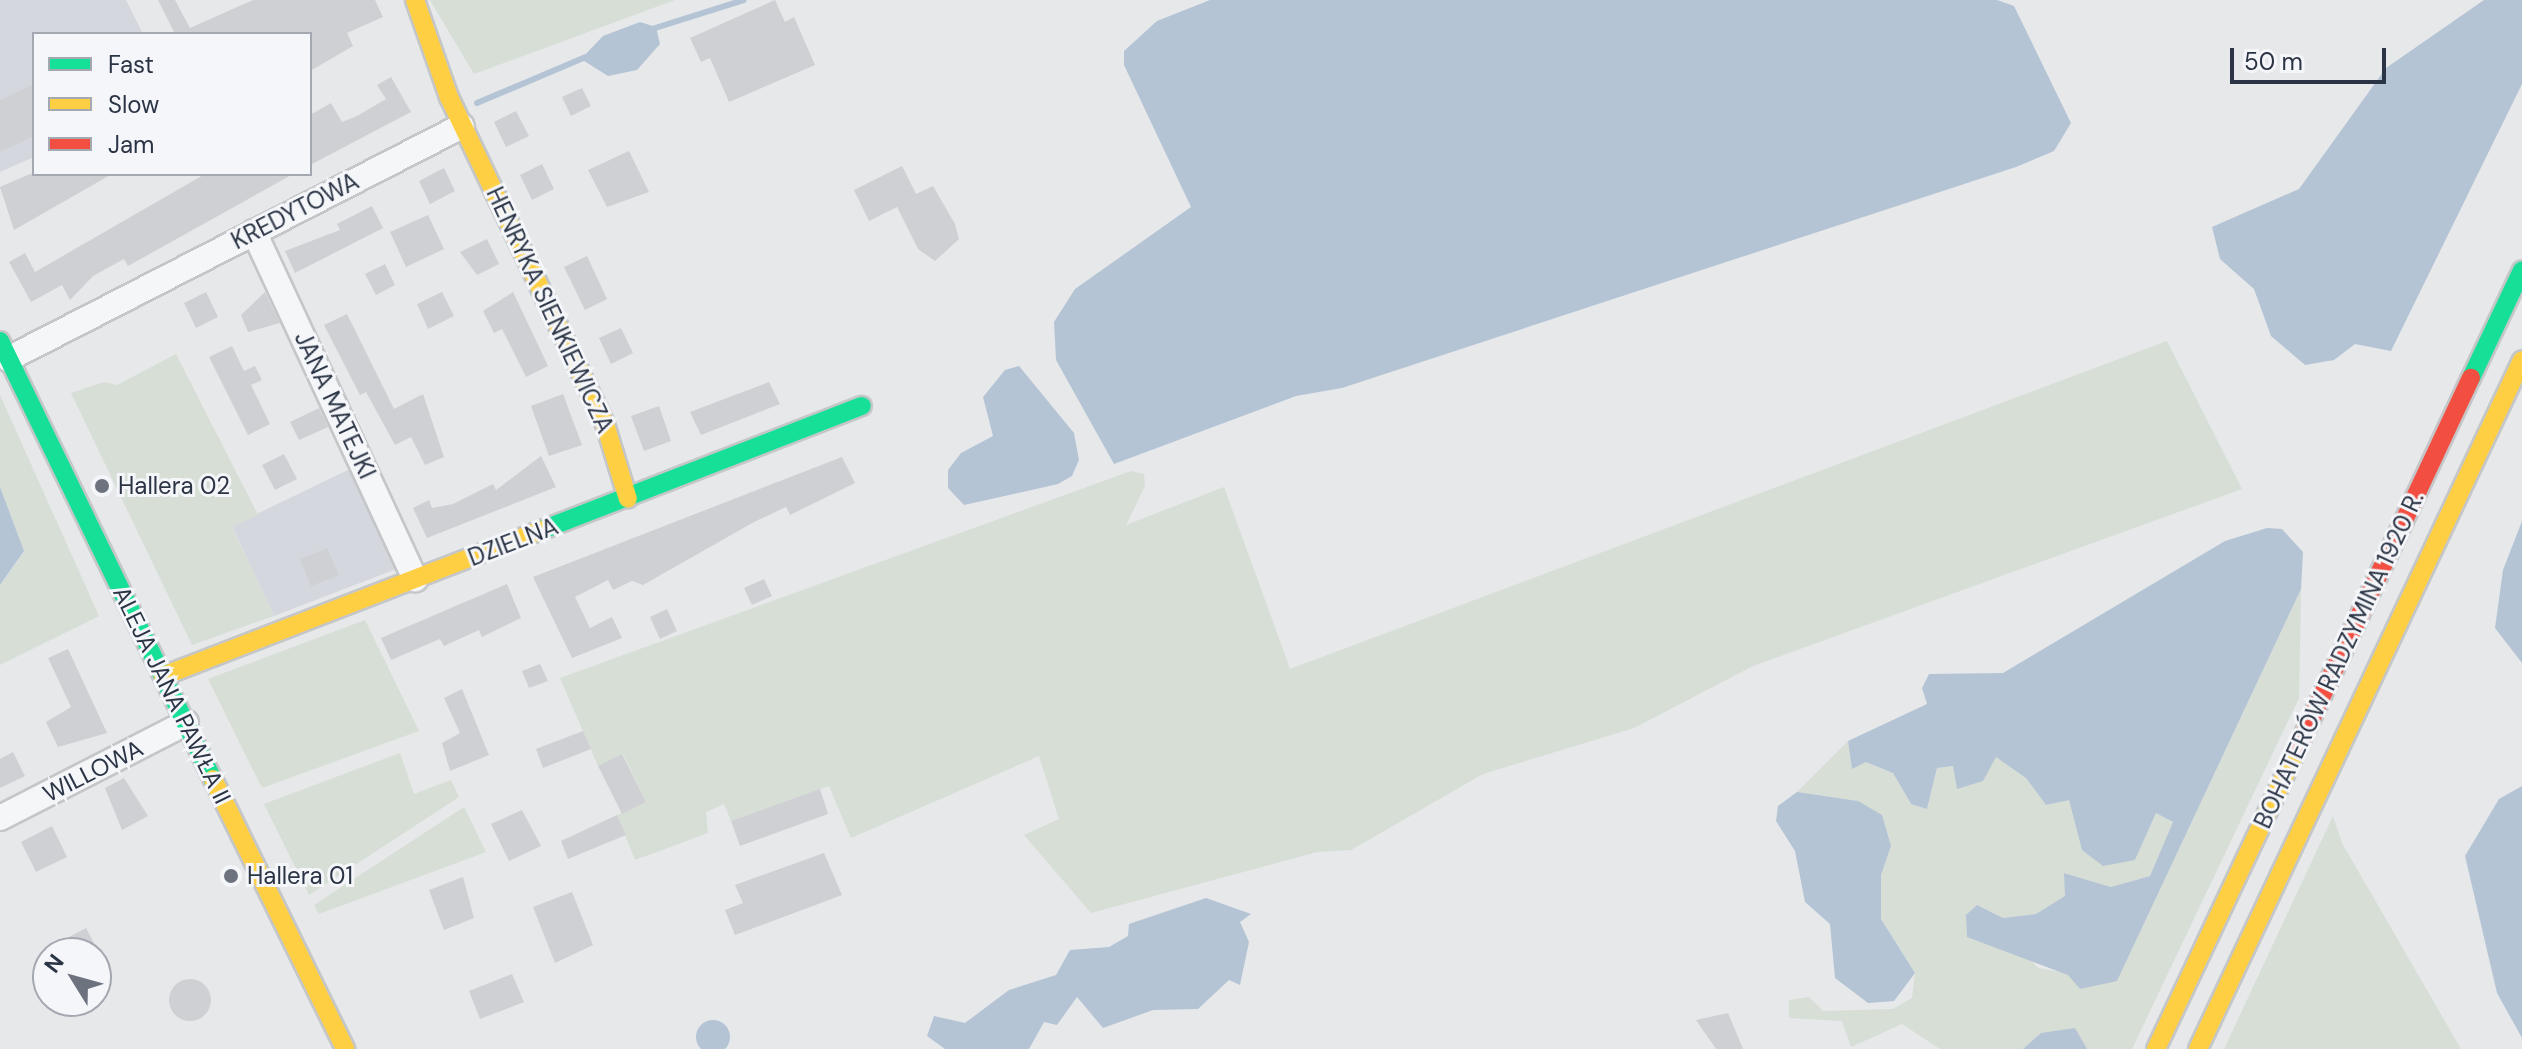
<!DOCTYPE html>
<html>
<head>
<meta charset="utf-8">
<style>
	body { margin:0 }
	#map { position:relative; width:2522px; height:1049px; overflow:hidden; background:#e6e8ea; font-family:"DM Sans",sans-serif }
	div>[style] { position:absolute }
	.built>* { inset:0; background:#d4d7dd }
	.green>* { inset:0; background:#d6ded6 }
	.water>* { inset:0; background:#b4c4d5 }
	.round { border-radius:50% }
	.stream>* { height:6px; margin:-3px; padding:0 3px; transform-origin:3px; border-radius:3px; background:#b4c4d5 }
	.building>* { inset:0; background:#ced0d3 }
	.roads { filter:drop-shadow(2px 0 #c4c6c8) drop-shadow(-2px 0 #c4c6c8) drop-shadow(0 2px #c4c6c8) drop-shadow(0 -2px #c4c6c8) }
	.street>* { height:24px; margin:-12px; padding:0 12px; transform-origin:12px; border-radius:12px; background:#f5f6f7 }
	.fast>* { height:18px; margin:-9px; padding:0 9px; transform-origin:9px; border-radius:9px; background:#16e098 }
	.slow>* { height:18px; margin:-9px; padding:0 9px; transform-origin:9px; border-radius:9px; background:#ffcf43 }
	.jam>* { height:18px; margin:-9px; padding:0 9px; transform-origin:9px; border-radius:9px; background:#f24e42 }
	.dots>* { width:22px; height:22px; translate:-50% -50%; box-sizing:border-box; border:4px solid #f4f6f9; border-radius:50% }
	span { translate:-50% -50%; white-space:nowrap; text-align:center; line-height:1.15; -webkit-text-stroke:6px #f4f6f9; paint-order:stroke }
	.street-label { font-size:24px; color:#2b3445 }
	.poi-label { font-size:24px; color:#2b3445 }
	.left { translate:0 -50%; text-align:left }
	.legend { position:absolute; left:32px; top:32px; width:280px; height:144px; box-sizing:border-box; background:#f4f6f9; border:2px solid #a4a8b1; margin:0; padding:10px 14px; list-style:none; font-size:24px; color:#2b3445 }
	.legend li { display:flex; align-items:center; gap:16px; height:40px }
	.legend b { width:40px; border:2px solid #a4a8b1 }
	.north { position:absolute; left:32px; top:937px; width:80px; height:80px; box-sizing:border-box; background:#f4f6f9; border:2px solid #a4a8b1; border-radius:50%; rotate:307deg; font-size:22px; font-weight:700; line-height:32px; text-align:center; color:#2b3445 }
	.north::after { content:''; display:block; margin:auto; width:28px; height:36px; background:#6c737f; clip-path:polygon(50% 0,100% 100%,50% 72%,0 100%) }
	.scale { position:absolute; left:2230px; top:48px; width:156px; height:36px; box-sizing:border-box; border:4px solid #2b3445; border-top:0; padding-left:10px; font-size:24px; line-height:28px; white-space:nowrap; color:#2b3445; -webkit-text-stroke:6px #f4f6f9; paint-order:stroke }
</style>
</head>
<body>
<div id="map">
	<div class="built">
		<div style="clip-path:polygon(0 0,126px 0,143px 34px,34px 34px,34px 157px,0 172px)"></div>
		<div style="clip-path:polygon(354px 467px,399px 568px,274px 616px,232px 526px)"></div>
	</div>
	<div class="green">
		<div style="clip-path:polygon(430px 0,675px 0,474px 74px)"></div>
		<div style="clip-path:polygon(2167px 341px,2242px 489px,1753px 666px,1634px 728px,1483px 774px,1351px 850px,1317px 852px,1091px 913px,1024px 835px,1059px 819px,1039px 756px,851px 838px,829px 786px,731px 821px,724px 804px,706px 812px,708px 833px,635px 860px,617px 815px,646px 802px,623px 754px,598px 766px,560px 678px,1131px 471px,1144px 474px,1145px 486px,1126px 525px,1224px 487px,1290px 669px)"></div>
		<div style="clip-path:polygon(176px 354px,258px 515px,232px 527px,274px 616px,192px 645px,71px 393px,104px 382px,117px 385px)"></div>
		<div style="clip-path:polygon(0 395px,99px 616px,0 665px,0 585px,24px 552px,0 487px)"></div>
		<div style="clip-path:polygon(2301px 589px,2299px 698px,2132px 1049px,1940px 1049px,1902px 1024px,1851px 1047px,1842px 1021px,1789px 1018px,1789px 1000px,1809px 997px,1823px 1011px,1893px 1009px,1912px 998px,1915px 973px,1881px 919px,1881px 875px,1891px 846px,1858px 801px,1797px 792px,1848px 741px,1852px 768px,1866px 762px,1893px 773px,1910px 803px,1927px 809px,1937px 768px,1953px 766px,1957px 788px,1996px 756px,2025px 777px,2046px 805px,2069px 799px,2082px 850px,2135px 860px,2156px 813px,2173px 822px,2150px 876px,2111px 887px,2065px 873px,2065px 896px,2036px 914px,2003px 918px,1977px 905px,2038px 968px,2117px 981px)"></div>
		<div style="clip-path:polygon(365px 620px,419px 731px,262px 788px,208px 679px)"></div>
		<div style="clip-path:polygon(400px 753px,414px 794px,451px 780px,459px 797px,309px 895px,264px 804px)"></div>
		<div style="clip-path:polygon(464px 807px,486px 852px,319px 914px,314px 905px)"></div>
		<div style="clip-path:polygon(2333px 816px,2342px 843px,2461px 1049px,2224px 1049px)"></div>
	</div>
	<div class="water">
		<div style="clip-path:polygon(1210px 0,1997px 0,2014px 6px,2071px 123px,2054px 151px,2016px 167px,1342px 388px,1296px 396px,1114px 464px,1056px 360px,1054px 322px,1075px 289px,1191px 207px,1124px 65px,1124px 51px,1157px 21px)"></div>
		<div style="clip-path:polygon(2484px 0,2522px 0,2522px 84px,2391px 351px,2355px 344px,2334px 360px,2305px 365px,2271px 336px,2254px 289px,2220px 259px,2212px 227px,2299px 189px,2386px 68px)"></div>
		<div style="clip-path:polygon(640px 22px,656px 27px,660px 44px,637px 70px,608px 76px,581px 59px,603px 36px)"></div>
		<div style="clip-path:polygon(1019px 366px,1074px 433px,1079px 460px,1072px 476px,1058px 484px,964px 505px,948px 488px,948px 470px,961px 453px,993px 436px,983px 397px,1005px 370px)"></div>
		<div style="clip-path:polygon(0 487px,24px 551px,0 585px)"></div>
		<div style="clip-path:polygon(2522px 521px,2522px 663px,2495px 628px,2503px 570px)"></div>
		<div style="clip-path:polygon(2267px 528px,2282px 529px,2303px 552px,2301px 589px,2117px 981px,2080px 989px,2068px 975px,1967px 937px,1966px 915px,1977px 905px,2003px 918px,2036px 914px,2065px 896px,2064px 873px,2111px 887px,2150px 876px,2173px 822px,2156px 813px,2135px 860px,2103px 866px,2082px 850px,2069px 800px,2046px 805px,2026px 778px,1996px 757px,1983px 781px,1957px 789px,1953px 766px,1937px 768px,1927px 809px,1911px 804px,1893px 773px,1866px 762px,1852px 769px,1848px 741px,1927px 704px,1922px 688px,1929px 674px,2003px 673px,2225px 541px)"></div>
		<div style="clip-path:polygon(2522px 786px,2522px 1038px,2497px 993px,2465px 856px,2499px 799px)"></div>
		<div style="clip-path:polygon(1797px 792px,1858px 801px,1882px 815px,1891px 846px,1881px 875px,1881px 919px,1915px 973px,1894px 1001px,1868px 1003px,1835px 978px,1830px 924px,1805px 902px,1795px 851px,1776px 821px,1778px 806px)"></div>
		<div style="clip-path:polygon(1206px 898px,1251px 914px,1240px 922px,1249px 942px,1240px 985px,1229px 980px,1198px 1009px,1153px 1010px,1103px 1028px,1077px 997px,1057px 1025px,1044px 1022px,1029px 1049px,945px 1049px,927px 1036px,934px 1016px,965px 1023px,1009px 990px,1056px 975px,1070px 950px,1109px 947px,1128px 936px,1129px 924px)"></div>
		<div class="round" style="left:696px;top:1020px;width:34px;height:34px"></div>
		<div style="clip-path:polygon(2075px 1028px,2087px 1049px,2023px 1049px,2041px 1033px)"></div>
	</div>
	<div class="stream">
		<div style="left:652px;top:29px;width:96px;rotate:-17.5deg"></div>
		<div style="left:477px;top:103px;width:118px;rotate:-22.9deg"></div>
	</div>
	<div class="building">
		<div style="clip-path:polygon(158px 0,175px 0,190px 28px,253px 0,375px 0,383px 17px,347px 33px,353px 46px,310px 71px,310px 34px,175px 34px)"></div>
		<div style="clip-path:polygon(775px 0,785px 22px,794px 17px,815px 65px,729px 102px,710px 58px,701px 62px,690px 38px)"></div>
		<div style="clip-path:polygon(391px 77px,411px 112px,310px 165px,310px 115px,331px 103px,342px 122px,357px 116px,386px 99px,377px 85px)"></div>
		<div style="clip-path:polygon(34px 84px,34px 136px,0 152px,0 100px)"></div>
		<div style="clip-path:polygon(582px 88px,591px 106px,571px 116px,562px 97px)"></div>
		<div style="clip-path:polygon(516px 111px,529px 136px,506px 147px,494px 122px)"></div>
		<div style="clip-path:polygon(629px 151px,649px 192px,607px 207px,588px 170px)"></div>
		<div style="clip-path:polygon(542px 164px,554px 189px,532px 200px,520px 175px)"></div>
		<div style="clip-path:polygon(902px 166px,916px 194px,933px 186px,955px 224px,959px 239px,935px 261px,918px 249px,897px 207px,869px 221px,854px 190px)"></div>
		<div style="clip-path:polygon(444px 168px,455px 191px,430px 204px,419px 181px)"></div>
		<div style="clip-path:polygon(30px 174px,112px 174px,14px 230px,0 187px)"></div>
		<div style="clip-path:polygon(205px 174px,293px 174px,128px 266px,124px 259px,93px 276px,70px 300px,62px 285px,31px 302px,9px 262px,25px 253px,35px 272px)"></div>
		<div style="clip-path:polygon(372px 206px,383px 228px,295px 273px,285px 251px,340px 230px,337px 224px)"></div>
		<div style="clip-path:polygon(428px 215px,444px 249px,406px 267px,390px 232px)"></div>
		<div style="clip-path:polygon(487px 239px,499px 264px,477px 275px,460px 252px)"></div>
		<div style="clip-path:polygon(587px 256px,607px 299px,585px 310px,564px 267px)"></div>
		<div style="clip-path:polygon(385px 264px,395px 285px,376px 295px,365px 274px)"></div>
		<div style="clip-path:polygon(206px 292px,218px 317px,196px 328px,184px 303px)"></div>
		<div style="clip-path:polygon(265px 292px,280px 323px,248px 332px,241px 315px)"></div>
		<div style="clip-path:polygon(442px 292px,454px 316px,428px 329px,417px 304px)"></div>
		<div style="clip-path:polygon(513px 292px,548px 366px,526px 377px,502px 329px,494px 333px,483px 311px)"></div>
		<div style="clip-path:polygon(347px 314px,394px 409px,423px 394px,444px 457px,425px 465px,411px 437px,395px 445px,366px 392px,360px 395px,324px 325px)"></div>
		<div style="clip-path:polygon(621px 328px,633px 353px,611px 364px,599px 338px)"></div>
		<div style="clip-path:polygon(232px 346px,244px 371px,255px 366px,262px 380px,251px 385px,270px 424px,248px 435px,209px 357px)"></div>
		<div style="clip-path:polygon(769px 382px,780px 404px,701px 435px,690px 412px)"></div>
		<div style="clip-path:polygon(563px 394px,582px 445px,549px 456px,531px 406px)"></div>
		<div style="clip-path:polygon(659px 406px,671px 441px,644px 451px,631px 416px)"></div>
		<div style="clip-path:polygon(319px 408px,328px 427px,299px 440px,290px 422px)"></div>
		<div style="clip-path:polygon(284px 454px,297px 479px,275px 490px,262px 465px)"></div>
		<div style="clip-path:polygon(541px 456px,556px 487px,427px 538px,413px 508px,429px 500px,432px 508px,453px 504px,493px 484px,496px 490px)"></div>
		<div style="clip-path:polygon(842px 457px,855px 483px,790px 515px,786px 507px,754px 522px,643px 585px,632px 581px,613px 590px,608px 580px,575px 597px,590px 628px,612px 617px,622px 638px,572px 658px,533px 577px)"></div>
		<div style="clip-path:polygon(327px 548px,339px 575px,311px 586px,300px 559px)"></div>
		<div style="clip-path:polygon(764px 579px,772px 596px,752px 605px,744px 588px)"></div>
		<div style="clip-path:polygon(507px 584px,521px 618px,482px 637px,479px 630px,444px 646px,440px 639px,391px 660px,381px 638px)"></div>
		<div style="clip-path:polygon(667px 609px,677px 631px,660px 639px,650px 617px)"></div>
		<div style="clip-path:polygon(68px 649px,107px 733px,58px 747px,46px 722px,71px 707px,48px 658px)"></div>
		<div style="clip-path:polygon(540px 664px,548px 681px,529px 688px,522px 671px)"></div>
		<div style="clip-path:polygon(462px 689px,489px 755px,450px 771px,442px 743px,460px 733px,444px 698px)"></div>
		<div style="clip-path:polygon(583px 731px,591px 749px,543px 768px,536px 749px)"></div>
		<div style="clip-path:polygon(13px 752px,25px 776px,0 788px,0 759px)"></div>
		<div style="clip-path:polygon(622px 754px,646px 802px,622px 814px,598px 766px)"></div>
		<div style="clip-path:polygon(124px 778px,148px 816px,122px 830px,105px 788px)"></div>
		<div style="clip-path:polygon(820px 789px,828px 814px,740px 846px,731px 821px)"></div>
		<div style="clip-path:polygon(522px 810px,541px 846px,509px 861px,491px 824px)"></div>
		<div style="clip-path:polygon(617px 815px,626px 835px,568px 859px,561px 841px)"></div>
		<div style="clip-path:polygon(52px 826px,67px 857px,36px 872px,21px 842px)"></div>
		<div style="clip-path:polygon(824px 853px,842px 895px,735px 935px,725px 910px,743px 903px,735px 885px)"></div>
		<div style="clip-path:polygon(463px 877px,474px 918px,444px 930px,429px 890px)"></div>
		<div style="clip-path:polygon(572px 892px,593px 945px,555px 963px,533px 907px)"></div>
		<div style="clip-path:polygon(86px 928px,99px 953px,76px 953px,69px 937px)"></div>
		<div style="clip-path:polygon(512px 974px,524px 1002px,480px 1019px,469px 991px)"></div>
		<div class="round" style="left:169px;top:979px;width:42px;height:42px"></div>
		<div style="clip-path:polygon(1728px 1013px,1743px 1049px,1716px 1049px,1696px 1020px)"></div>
	</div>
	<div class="roads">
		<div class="street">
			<div style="left:254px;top:232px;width:383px;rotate:65.1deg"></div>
			<div style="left:8px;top:359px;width:510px;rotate:-27.17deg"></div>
			<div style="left:0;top:818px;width:209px;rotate:-27.1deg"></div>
		</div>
		<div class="fast">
			<div style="left:0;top:341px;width:487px;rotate:64.1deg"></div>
			<div style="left:2471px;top:378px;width:119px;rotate:-64.7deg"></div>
			<div style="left:542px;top:530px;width:343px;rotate:-21.2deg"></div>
		</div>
		<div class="slow">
			<div style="left:415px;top:0;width:103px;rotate:70.7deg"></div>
			<div style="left:449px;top:97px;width:362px;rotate:64.5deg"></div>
			<div style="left:605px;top:424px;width:78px;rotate:73deg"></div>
			<div style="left:163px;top:676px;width:406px;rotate:-21.1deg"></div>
			<div style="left:213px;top:779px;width:301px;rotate:63.9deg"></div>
			<div style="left:2156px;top:1049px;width:331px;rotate:-64.8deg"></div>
			<div style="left:2198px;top:1049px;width:761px;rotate:-64.81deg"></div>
		</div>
		<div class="jam">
			<div style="left:2297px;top:749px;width:410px;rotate:-64.9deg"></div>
		</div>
	</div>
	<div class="dots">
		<div style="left:102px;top:486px;background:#6c737f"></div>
		<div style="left:231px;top:876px;background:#6c737f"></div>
	</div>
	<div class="street-label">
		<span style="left:295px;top:211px;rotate:-27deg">KREDYTOWA</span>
		<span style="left:550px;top:310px;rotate:65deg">HENRYKA SIENKIEWICZA</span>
		<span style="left:335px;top:405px;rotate:65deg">JANA MATEJKI</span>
		<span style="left:513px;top:542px;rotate:-21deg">DZIELNA</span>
		<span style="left:2339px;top:660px;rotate:-65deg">BOHATERÓW RADZYMINA 1920 R.</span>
		<span style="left:172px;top:695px;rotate:64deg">ALEJA JANA PAWŁA II</span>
		<span style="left:93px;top:771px;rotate:-27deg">WILLOWA</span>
	</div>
	<div class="poi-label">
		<span class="left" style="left:118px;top:486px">Hallera 02</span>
		<span class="left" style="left:247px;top:876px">Hallera 01</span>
	</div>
	<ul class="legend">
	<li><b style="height:10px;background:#16e098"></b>Fast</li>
	<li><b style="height:10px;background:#ffcf43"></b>Slow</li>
	<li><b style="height:10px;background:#f24e42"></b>Jam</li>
	</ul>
	<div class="north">N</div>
	<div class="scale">50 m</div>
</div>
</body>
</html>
